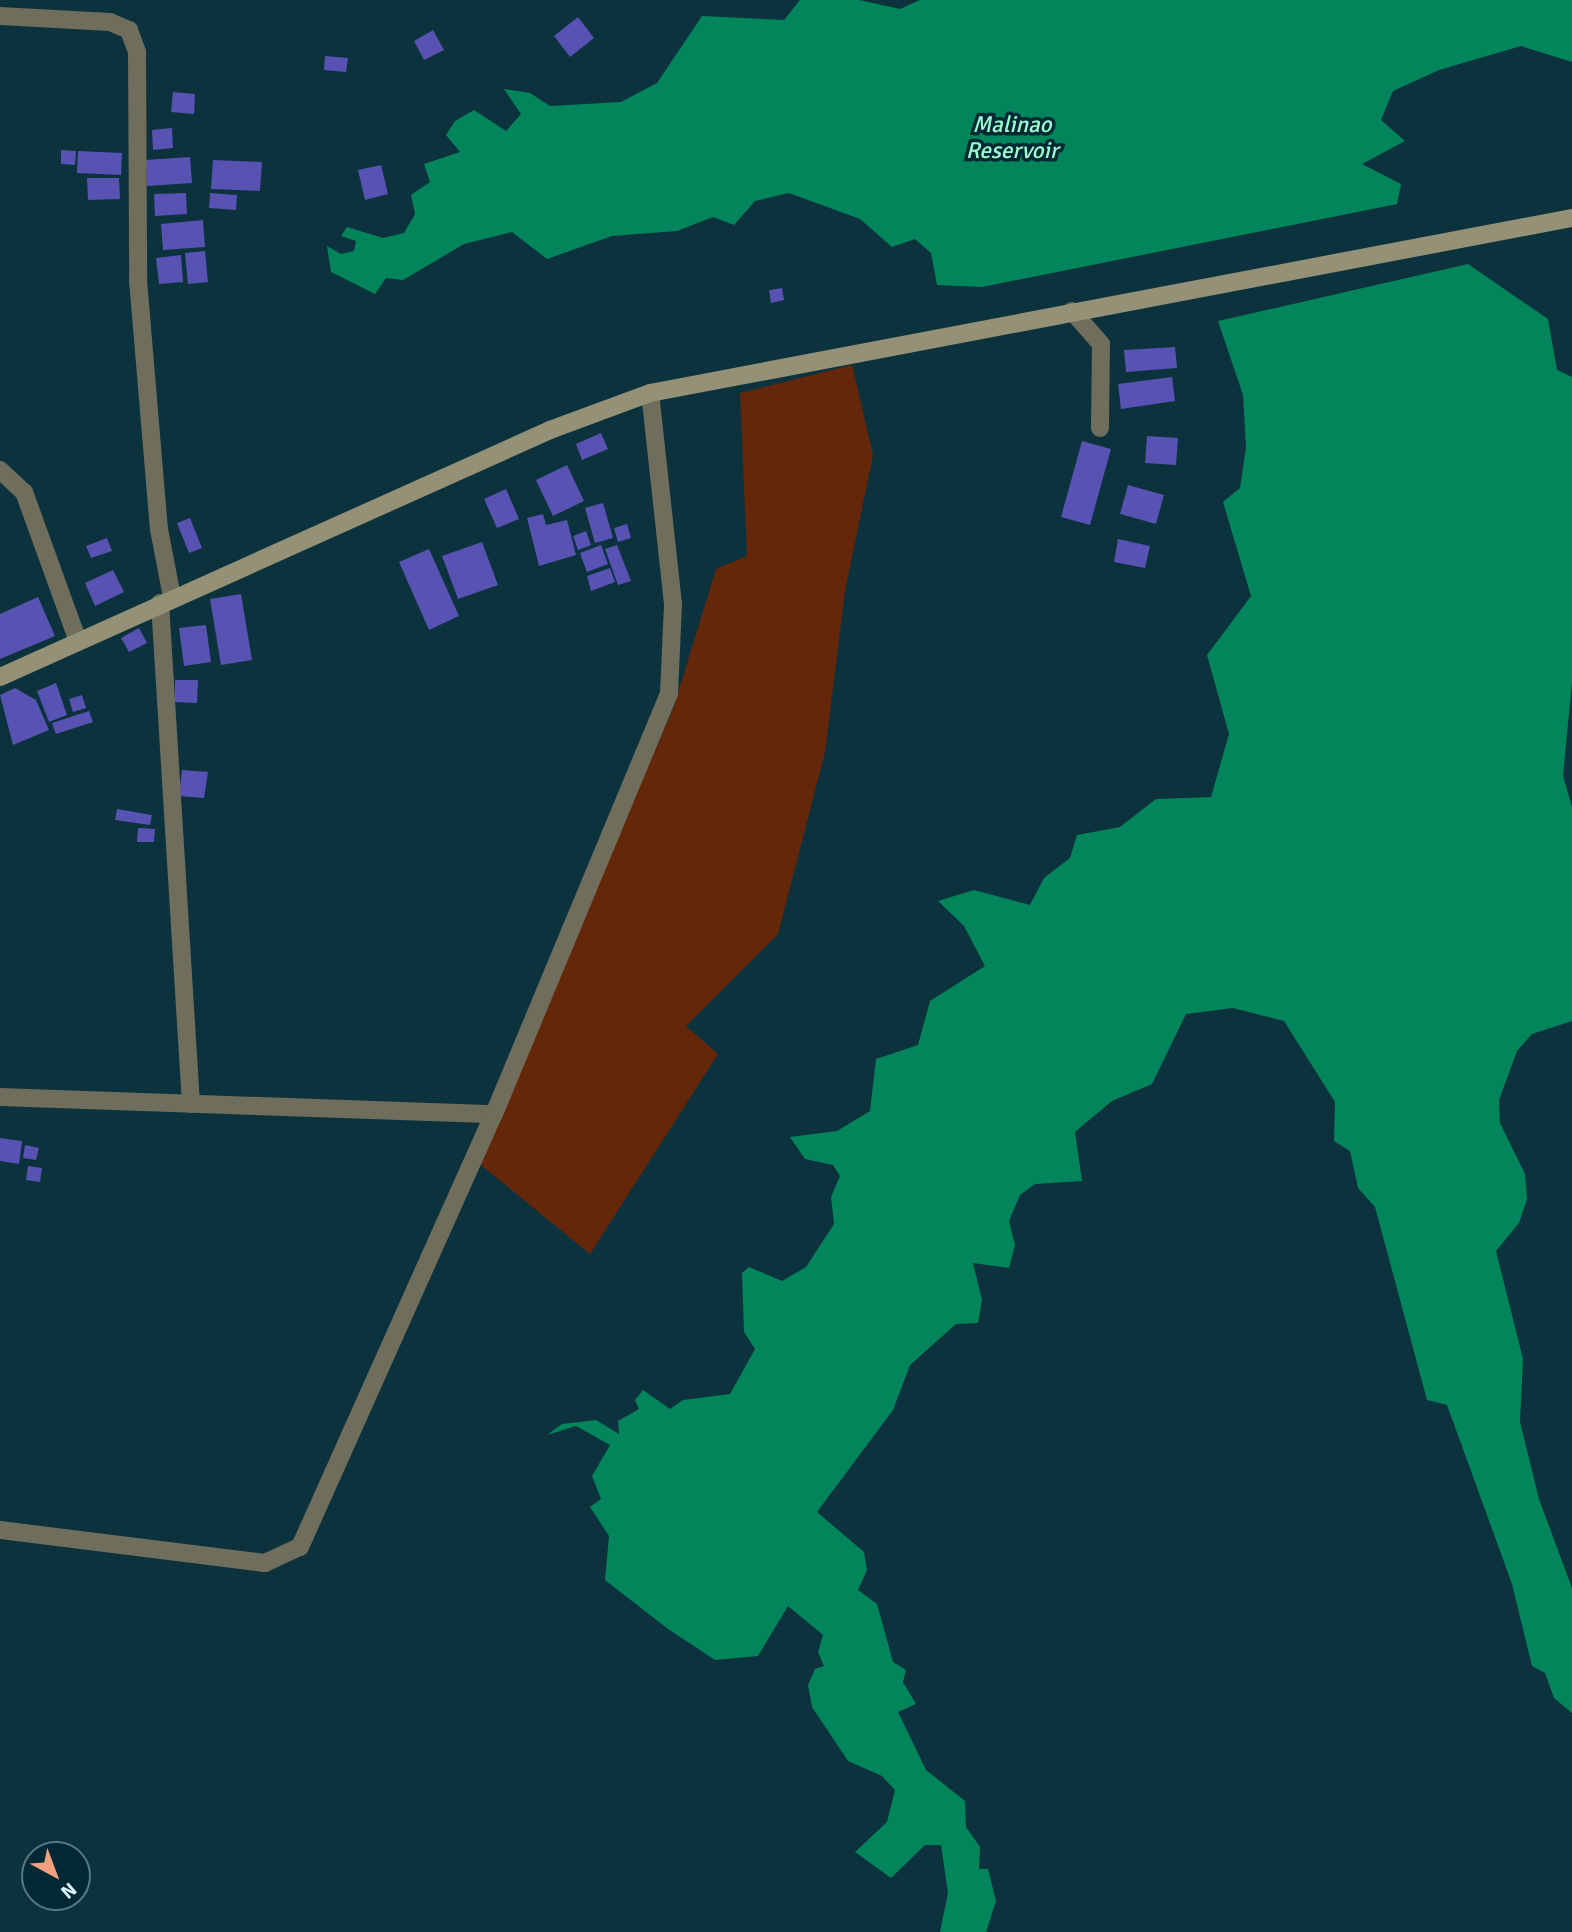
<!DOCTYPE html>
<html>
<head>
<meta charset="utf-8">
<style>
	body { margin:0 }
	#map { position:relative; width:1572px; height:1932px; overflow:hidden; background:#0c323d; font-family:Signika,sans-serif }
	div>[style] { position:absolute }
	.green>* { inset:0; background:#652709 }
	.water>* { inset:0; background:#03855b }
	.building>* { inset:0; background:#5852b2 }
	.street>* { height:18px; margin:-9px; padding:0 9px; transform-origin:9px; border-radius:9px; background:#6f6d5c }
	.secondary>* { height:18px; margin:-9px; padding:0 9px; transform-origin:9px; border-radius:9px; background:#949176 }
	span { translate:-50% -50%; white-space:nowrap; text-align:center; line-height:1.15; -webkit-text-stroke:7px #012833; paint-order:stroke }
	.water-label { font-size:23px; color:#9fface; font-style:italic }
	.north { position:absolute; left:21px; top:1841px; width:70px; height:70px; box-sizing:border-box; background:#012833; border:2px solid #587983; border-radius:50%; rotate:139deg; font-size:19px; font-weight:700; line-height:28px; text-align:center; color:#daf3fc }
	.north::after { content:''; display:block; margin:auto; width:24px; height:32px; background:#f2a080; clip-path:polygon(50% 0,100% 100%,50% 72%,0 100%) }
</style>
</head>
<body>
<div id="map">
	<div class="green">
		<div style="clip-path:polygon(852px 365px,873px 455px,845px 591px,825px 752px,778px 934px,686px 1026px,718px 1054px,590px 1254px,476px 1161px,673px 709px,716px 569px,747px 556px,740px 393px)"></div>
	</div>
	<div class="water">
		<div style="clip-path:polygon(800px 0,859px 0,900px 9px,920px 0,1572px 0,1572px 62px,1521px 46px,1439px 70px,1393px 91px,1381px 120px,1405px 141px,1362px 164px,1401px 184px,1397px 204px,982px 287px,937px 285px,931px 253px,915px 239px,892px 247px,860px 219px,789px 193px,755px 201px,734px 225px,713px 217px,677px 231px,612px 236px,547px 259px,512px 232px,464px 244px,403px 280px,386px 278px,375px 294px,331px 272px,327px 246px,341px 254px,354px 251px,356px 241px,341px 236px,347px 227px,383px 238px,404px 233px,415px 214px,411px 195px,430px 182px,424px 164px,460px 152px,446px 135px,455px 121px,474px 110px,506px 131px,521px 114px,504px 89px,530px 93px,550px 106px,621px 102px,657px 83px,702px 16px,784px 20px)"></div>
		<div style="clip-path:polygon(1468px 264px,1548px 319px,1557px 370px,1572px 377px,1572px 682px,1563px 776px,1572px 807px,1572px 1021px,1532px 1034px,1517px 1051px,1499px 1100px,1500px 1123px,1525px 1174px,1527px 1199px,1519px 1223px,1496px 1251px,1523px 1359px,1520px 1422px,1539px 1499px,1572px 1588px,1572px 1713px,1554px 1698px,1545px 1673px,1532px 1666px,1512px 1584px,1447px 1405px,1427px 1400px,1375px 1207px,1358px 1188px,1350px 1151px,1334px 1141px,1335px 1102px,1284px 1021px,1233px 1008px,1186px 1014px,1152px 1084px,1112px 1101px,1075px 1132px,1082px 1181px,1035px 1184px,1020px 1195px,1009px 1221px,1015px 1245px,1009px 1268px,973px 1263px,982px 1300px,978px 1323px,956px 1324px,910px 1365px,893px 1410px,817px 1512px,864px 1552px,867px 1570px,858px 1590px,877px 1604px,893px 1662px,906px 1670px,903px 1682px,916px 1704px,898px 1712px,926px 1770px,965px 1801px,966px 1827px,980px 1847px,979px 1869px,988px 1869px,996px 1901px,986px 1932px,940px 1932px,948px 1893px,941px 1845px,925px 1845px,891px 1878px,855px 1852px,887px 1822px,895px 1790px,882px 1776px,848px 1761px,812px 1707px,808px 1685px,815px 1669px,824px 1666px,818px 1652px,823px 1635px,788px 1606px,758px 1656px,715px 1660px,668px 1629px,605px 1580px,609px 1536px,590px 1507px,601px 1499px,592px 1476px,610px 1445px,576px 1426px,547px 1435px,562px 1424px,596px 1420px,619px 1434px,618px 1421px,639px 1409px,635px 1400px,643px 1390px,670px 1409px,683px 1400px,730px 1394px,755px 1349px,744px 1332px,742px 1273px,749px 1267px,782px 1281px,806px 1267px,834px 1224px,831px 1197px,840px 1176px,833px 1165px,805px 1159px,790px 1137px,837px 1131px,870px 1111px,876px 1059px,918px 1045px,930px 1001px,985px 966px,964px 926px,938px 901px,974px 890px,1030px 905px,1044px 878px,1070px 858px,1077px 835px,1120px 827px,1156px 799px,1211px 797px,1229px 734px,1207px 655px,1251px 596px,1223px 502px,1240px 488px,1246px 448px,1243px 395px,1218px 321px)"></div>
	</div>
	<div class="building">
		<div style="clip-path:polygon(578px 17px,594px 38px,570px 57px,554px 36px)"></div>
		<div style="clip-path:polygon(433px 30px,444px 50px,424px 60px,414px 41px)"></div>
		<div style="clip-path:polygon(325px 56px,348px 58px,346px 72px,324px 70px)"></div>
		<div style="clip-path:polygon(173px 92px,195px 94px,194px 114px,171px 112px)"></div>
		<div style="clip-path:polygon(172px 128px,173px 148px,153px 150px,152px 130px)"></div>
		<div style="clip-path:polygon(61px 150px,76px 151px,75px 165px,61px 164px)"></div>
		<div style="clip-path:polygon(78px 151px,122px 153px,121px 175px,77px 173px)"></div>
		<div style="clip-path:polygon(190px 157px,192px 183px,147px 186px,146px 160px)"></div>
		<div style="clip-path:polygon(213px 160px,262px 162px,260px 191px,211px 189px)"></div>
		<div style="clip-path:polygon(381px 165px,388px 194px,365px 200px,358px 170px)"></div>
		<div style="clip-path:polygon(87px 178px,119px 178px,120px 199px,88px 200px)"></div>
		<div style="clip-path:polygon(186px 193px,187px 214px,155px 216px,154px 194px)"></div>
		<div style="clip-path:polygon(210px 193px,237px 195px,236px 210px,209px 208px)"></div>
		<div style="clip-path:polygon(203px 220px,205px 247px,163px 250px,161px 224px)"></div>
		<div style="clip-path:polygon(205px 251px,208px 282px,188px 284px,185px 253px)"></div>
		<div style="clip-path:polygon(181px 255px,183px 282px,159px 284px,156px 258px)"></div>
		<div style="clip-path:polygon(782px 288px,784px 300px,771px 303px,769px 290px)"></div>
		<div style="clip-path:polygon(1175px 347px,1177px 368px,1126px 372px,1124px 350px)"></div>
		<div style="clip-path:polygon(1172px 377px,1175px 401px,1121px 409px,1118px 384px)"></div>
		<div style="clip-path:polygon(601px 433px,608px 449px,582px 460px,576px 444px)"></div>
		<div style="clip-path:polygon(1147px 436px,1178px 438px,1176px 465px,1145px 463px)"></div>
		<div style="clip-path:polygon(1082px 441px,1111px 449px,1090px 525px,1061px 517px)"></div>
		<div style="clip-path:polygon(567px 465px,584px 501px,553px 516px,536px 480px)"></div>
		<div style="clip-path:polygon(1128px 485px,1164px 495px,1156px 524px,1120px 514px)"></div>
		<div style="clip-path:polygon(506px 489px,519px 519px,497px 528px,484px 499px)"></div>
		<div style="clip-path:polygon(603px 503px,613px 538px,595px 543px,585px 508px)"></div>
		<div style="clip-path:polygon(543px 514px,546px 525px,567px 520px,576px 555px,539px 566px,527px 518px)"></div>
		<div style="clip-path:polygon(190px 518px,202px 548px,189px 553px,177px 523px)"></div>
		<div style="clip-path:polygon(627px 524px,631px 538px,618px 542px,614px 528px)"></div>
		<div style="clip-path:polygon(586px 531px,591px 545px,578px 550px,573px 536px)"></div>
		<div style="clip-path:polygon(107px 538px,112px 551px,91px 558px,86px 546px)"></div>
		<div style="clip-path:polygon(1118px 539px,1150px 546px,1145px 568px,1114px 562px)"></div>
		<div style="clip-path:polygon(482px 542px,498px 585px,458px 599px,442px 556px)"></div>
		<div style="clip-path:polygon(601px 545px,608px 564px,587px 572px,580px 553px)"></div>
		<div style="clip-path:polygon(617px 545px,631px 581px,618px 585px,605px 549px)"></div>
		<div style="clip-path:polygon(429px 549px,459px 616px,429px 630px,399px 562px)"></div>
		<div style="clip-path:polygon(610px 568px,615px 582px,591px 591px,587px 576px)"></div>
		<div style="clip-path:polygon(113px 570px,124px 592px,95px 606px,85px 583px)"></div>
		<div style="clip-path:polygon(241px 594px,252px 660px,221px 665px,210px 599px)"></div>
		<div style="clip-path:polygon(38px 597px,55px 636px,0 659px,0 614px)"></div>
		<div style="clip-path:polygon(206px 625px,211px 662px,184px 666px,179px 628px)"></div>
		<div style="clip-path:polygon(139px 628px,147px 643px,129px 652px,121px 638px)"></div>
		<div style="clip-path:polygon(175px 680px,198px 680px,197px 703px,175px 702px)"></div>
		<div style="clip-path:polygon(56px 683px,67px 715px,49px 722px,37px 691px)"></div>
		<div style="clip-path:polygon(15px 688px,36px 700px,49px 730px,13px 745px,0 695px)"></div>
		<div style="clip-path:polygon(82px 695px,86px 708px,73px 712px,69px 699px)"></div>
		<div style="clip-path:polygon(89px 711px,93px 722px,56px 734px,52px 723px)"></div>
		<div style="clip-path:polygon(182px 770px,208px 772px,204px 798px,179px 796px)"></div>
		<div style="clip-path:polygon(117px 809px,152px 815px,150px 825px,115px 820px)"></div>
		<div style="clip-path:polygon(138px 828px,155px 829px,154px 842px,137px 842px)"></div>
		<div style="clip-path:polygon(0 1138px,22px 1141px,19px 1164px,0 1161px)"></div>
		<div style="clip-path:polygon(25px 1145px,39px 1148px,36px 1160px,23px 1158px)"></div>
		<div style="clip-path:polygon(28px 1166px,42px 1168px,40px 1182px,26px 1180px)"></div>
	</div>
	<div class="street">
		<div style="left:0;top:16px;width:110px;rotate:3.1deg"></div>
		<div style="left:110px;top:22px;width:21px;rotate:23deg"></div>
		<div style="left:129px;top:30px;width:23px;rotate:70deg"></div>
		<div style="left:137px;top:52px;width:228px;rotate:89.7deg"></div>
		<div style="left:138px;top:280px;width:250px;rotate:85.2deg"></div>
		<div style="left:159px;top:529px;width:69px;rotate:79.2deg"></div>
		<div style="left:1072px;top:311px;width:44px;rotate:48.7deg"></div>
		<div style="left:1101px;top:344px;width:84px;rotate:90.7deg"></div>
		<div style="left:0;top:470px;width:33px;rotate:43deg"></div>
		<div style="left:24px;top:492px;width:158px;rotate:70.1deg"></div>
		<div style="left:160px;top:603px;width:502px;rotate:86.46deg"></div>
		<div style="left:0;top:1097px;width:494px;rotate:2deg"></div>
		<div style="left:0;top:1530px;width:267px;rotate:7.1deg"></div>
		<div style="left:265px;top:1563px;width:38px;rotate:-25deg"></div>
		<div style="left:300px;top:1547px;width:474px;rotate:-65.9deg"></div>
		<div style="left:494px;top:1114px;width:456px;rotate:-67.4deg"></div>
		<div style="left:669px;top:693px;width:89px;rotate:-87.4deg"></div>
		<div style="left:673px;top:604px;width:212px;rotate:-96.2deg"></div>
	</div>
	<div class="secondary">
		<div style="left:0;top:677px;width:603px;rotate:-24.18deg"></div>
		<div style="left:550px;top:430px;width:107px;rotate:-20.3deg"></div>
		<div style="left:650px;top:393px;width:938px;rotate:-10.75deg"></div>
	</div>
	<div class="water-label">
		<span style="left:1012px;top:138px">Malinao<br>Reservoir</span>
	</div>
	<div class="north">N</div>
</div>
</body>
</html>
